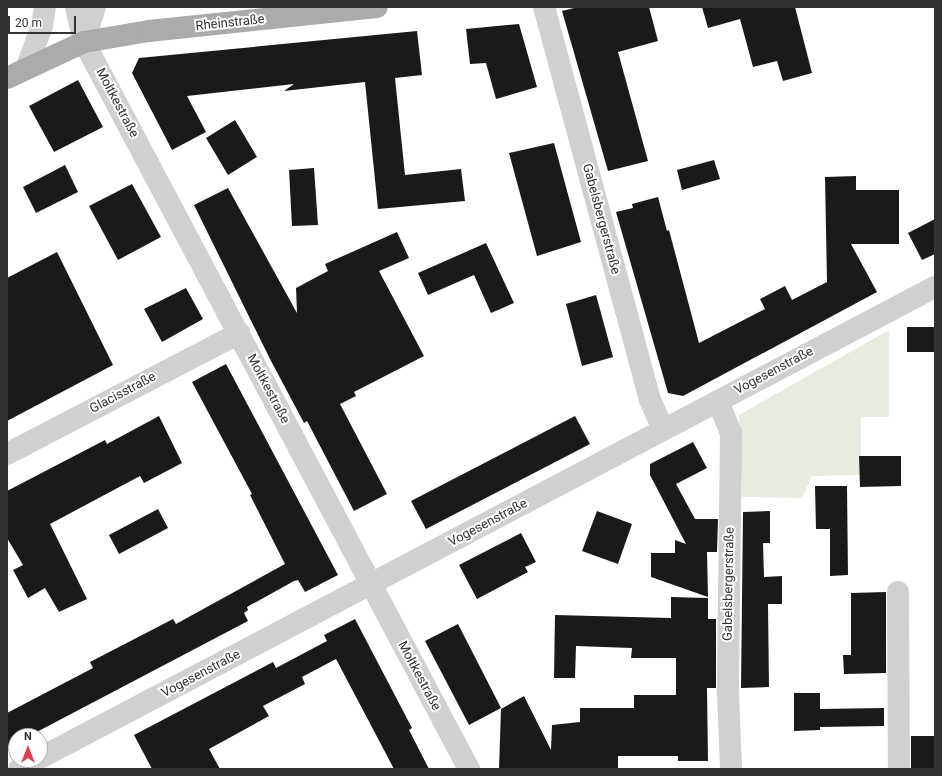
<!DOCTYPE html>
<html>
<head>
<meta charset="utf-8">
<style>
	body { margin:0 }
	#map { position:relative; width:942px; height:776px; overflow:hidden; background:#fff; font-family:Roboto,sans-serif }
	div>[style] { position:absolute }
	.green>* { inset:0; background:#e6ecdf }
	.building>* { inset:0; background:#1a1a1a }
	.minor>* { height:22px; margin:-11px; padding:0 11px; transform-origin:11px; border-radius:11px; background:#d0d0d0 }
	.major>* { height:22px; margin:-11px; padding:0 11px; transform-origin:11px; border-radius:11px; background:#ababab }
	span { translate:-50% -50%; white-space:nowrap; text-align:center; line-height:1.15; -webkit-text-stroke:4px #fff; paint-order:stroke }
	.street-label { font-size:13px; color:#333 }
	.frame { position:absolute; inset:0; border:8px solid #333; pointer-events:none }
	.north { position:absolute; left:8px; top:728px; width:40px; height:40px; box-sizing:border-box; background:#fff; border:1px solid #adadad; border-radius:50%; rotate:0deg; font-size:11px; font-weight:700; line-height:16px; text-align:center; color:#333 }
	.north::after { content:''; display:block; margin:auto; width:14px; height:18px; background:#e63946; clip-path:polygon(50% 0,100% 100%,50% 72%,0 100%) }
	.scale { position:absolute; left:8px; top:16px; width:68px; height:18px; box-sizing:border-box; border:2px solid #333; border-top:0; padding-left:5px; font-size:12px; line-height:14px; white-space:nowrap; color:#333; -webkit-text-stroke:3px #fff; paint-order:stroke }
</style>
</head>
<body>
<div id="map">
	<div class="green">
		<div style="clip-path:polygon(889px 330px,889px 417px,861px 417px,861px 475px,812px 476px,802px 498px,742px 497px,739px 415px)"></div>
	</div>
	<div class="building">
		<div style="clip-path:polygon(578px 7px,649px 7px,658px 41px,618px 52px,648px 161px,608px 171px,562px 11px)"></div>
		<div style="clip-path:polygon(702px 7px,795px 7px,812px 73px,783px 81px,777px 61px,753px 67px,740px 19px,708px 28px)"></div>
		<div style="clip-path:polygon(519px 24px,537px 87px,496px 99px,486px 63px,470px 64px,466px 29px)"></div>
		<div style="clip-path:polygon(417px 31px,422px 75px,395px 78px,405px 175px,461px 169px,465px 201px,378px 209px,365px 82px,284px 91px,294px 84px,187px 96px,206px 132px,172px 150px,132px 73px,139px 58px)"></div>
		<div style="clip-path:polygon(78px 80px,103px 127px,54px 152px,29px 106px)"></div>
		<div style="clip-path:polygon(235px 120px,257px 157px,228px 175px,206px 138px)"></div>
		<div style="clip-path:polygon(554px 143px,581px 242px,537px 256px,509px 153px)"></div>
		<div style="clip-path:polygon(714px 160px,720px 179px,682px 190px,677px 170px)"></div>
		<div style="clip-path:polygon(65px 165px,78px 192px,36px 213px,23px 187px)"></div>
		<div style="clip-path:polygon(314px 168px,318px 225px,292px 226px,289px 170px)"></div>
		<div style="clip-path:polygon(856px 176px,856px 190px,899px 190px,899px 244px,851px 244px,877px 292px,683px 396px,668px 393px,616px 212px,633px 208px,632px 204px,658px 197px,667px 231px,669px 230px,699px 343px,765px 309px,760px 299px,785px 286px,792px 300px,827px 282px,825px 177px)"></div>
		<div style="clip-path:polygon(132px 184px,161px 237px,118px 260px,89px 206px)"></div>
		<div style="clip-path:polygon(228px 188px,297px 313px,296px 288px,328px 271px,325px 264px,397px 232px,409px 258px,379px 271px,424px 356px,354px 392px,356px 396px,340px 404px,387px 494px,354px 511px,307px 421px,304px 423px,270px 359px,194px 205px)"></div>
		<div style="clip-path:polygon(935px 219px,935px 254px,922px 260px,908px 233px)"></div>
		<div style="clip-path:polygon(486px 243px,514px 303px,491px 313px,474px 275px,428px 295px,418px 273px)"></div>
		<div style="clip-path:polygon(57px 252px,113px 365px,7px 421px,7px 278px)"></div>
		<div style="clip-path:polygon(186px 288px,203px 319px,162px 342px,144px 309px)"></div>
		<div style="clip-path:polygon(596px 295px,613px 357px,582px 366px,566px 304px)"></div>
		<div style="clip-path:polygon(907px 327px,935px 327px,935px 352px,907px 352px)"></div>
		<div style="clip-path:polygon(226px 364px,338px 575px,305px 592px,298px 580px,294px 581px,247px 607px,248px 610px,244px 613px,248px 621px,31px 735px,16px 736px,16px 742px,7px 746px,7px 713px,93px 668px,90px 662px,173px 619px,176px 624px,285px 564px,250px 495px,252px 494px,192px 382px)"></div>
		<div style="clip-path:polygon(159px 416px,182px 463px,144px 483px,140px 476px,50px 524px,87px 599px,59px 612px,45px 588px,28px 598px,13px 570px,23px 565px,7px 538px,7px 491px,105px 440px,107px 444px)"></div>
		<div style="clip-path:polygon(575px 416px,590px 444px,426px 529px,411px 501px)"></div>
		<div style="clip-path:polygon(693px 442px,707px 468px,676px 484px,695px 519px,718px 519px,717px 552px,707px 552px,708px 597px,651px 577px,651px 553px,675px 553px,675px 540px,686px 544px,650px 475px,650px 464px)"></div>
		<div style="clip-path:polygon(859px 456px,901px 456px,901px 486px,860px 487px)"></div>
		<div style="clip-path:polygon(815px 486px,847px 486px,848px 575px,830px 576px,830px 529px,816px 529px)"></div>
		<div style="clip-path:polygon(158px 509px,168px 528px,119px 554px,109px 535px)"></div>
		<div style="clip-path:polygon(597px 511px,632px 524px,618px 564px,582px 551px)"></div>
		<div style="clip-path:polygon(770px 511px,770px 543px,763px 543px,764px 577px,782px 576px,782px 604px,768px 604px,769px 687px,741px 688px,743px 512px)"></div>
		<div style="clip-path:polygon(521px 533px,536px 562px,525px 567px,528px 572px,477px 599px,459px 565px)"></div>
		<div style="clip-path:polygon(886px 592px,886px 673px,844px 674px,843px 655px,851px 655px,851px 593px)"></div>
		<div style="clip-path:polygon(671px 597px,708px 598px,708px 619px,716px 619px,716px 688px,707px 688px,708px 761px,678px 761px,678px 756px,618px 756px,618px 769px,499px 769px,501px 709px,524px 696px,551px 750px,552px 725px,580px 722px,580px 708px,634px 708px,634px 695px,676px 695px,676px 658px,631px 658px,632px 648px,576px 646px,575px 678px,554px 678px,555px 615px,671px 618px)"></div>
		<div style="clip-path:polygon(355px 619px,412px 728px,409px 730px,429px 769px,394px 769px,336px 659px,302px 677px,305px 684px,263px 706px,269px 716px,209px 749px,220px 769px,152px 769px,134px 735px,273px 662px,276px 668px,327px 641px,324px 635px)"></div>
		<div style="clip-path:polygon(458px 624px,501px 708px,469px 725px,425px 641px)"></div>
		<div style="clip-path:polygon(794px 693px,820px 693px,820px 709px,884px 708px,884px 726px,820px 727px,820px 730px,794px 731px)"></div>
		<div style="clip-path:polygon(911px 736px,934px 736px,935px 769px,911px 769px)"></div>
	</div>
	<div class="minor">
		<div style="left:76px;top:7px;width:36px;rotate:77deg"></div>
		<div style="left:84px;top:42px;width:823px;rotate:62.1deg"></div>
		<div style="left:544px;top:7px;width:407px;rotate:74.9deg"></div>
		<div style="left:650px;top:400px;width:32px;rotate:66deg"></div>
		<div style="left:84px;top:41px;width:36px;rotate:-72deg"></div>
		<div style="left:26px;top:69px;width:46px;rotate:-69.6deg"></div>
		<div style="left:42px;top:26px;width:19px;rotate:-81deg"></div>
		<div style="left:718px;top:401px;width:35px;rotate:68deg"></div>
		<div style="left:731px;top:433px;width:260px;rotate:90.7deg"></div>
		<div style="left:728px;top:693px;width:76px;rotate:87.7deg"></div>
		<div style="left:7px;top:454px;width:262px;rotate:-27.5deg"></div>
		<div style="left:898px;top:592px;width:177px;rotate:89.7deg"></div>
		<div style="left:40px;top:758px;width:1011px;rotate:-27.76deg"></div>
		<div style="left:19px;top:769px;width:19px;rotate:-28deg"></div>
	</div>
	<div class="major">
		<div style="left:7px;top:78px;width:85px;rotate:-25.1deg"></div>
		<div style="left:84px;top:42px;width:66px;rotate:-9.6deg"></div>
		<div style="left:149px;top:31px;width:229px;rotate:-6deg"></div>
	</div>
	<div class="street-label">
		<span style="left:230px;top:23px;rotate:-6deg">Rheinstraße</span>
		<span style="left:117px;top:103px;rotate:62deg">Moltkestraße</span>
		<span style="left:601px;top:219px;rotate:75deg">Gabelsbergerstraße</span>
		<span style="left:774px;top:371px;rotate:-28deg">Vogesenstraße</span>
		<span style="left:268px;top:389px;rotate:62deg">Moltkestraße</span>
		<span style="left:123px;top:393px;rotate:-28deg">Glacisstraße</span>
		<span style="left:488px;top:523px;rotate:-28deg">Vogesenstraße</span>
		<span style="left:729px;top:584px;rotate:-89deg">Gabelsbergerstraße</span>
		<span style="left:201px;top:674px;rotate:-28deg">Vogesenstraße</span>
		<span style="left:419px;top:676px;rotate:62deg">Moltkestraße</span>
	</div>
	<div class="frame"></div>
	<div class="north">N</div>
	<div class="scale">20 m</div>
</div>
</body>
</html>
